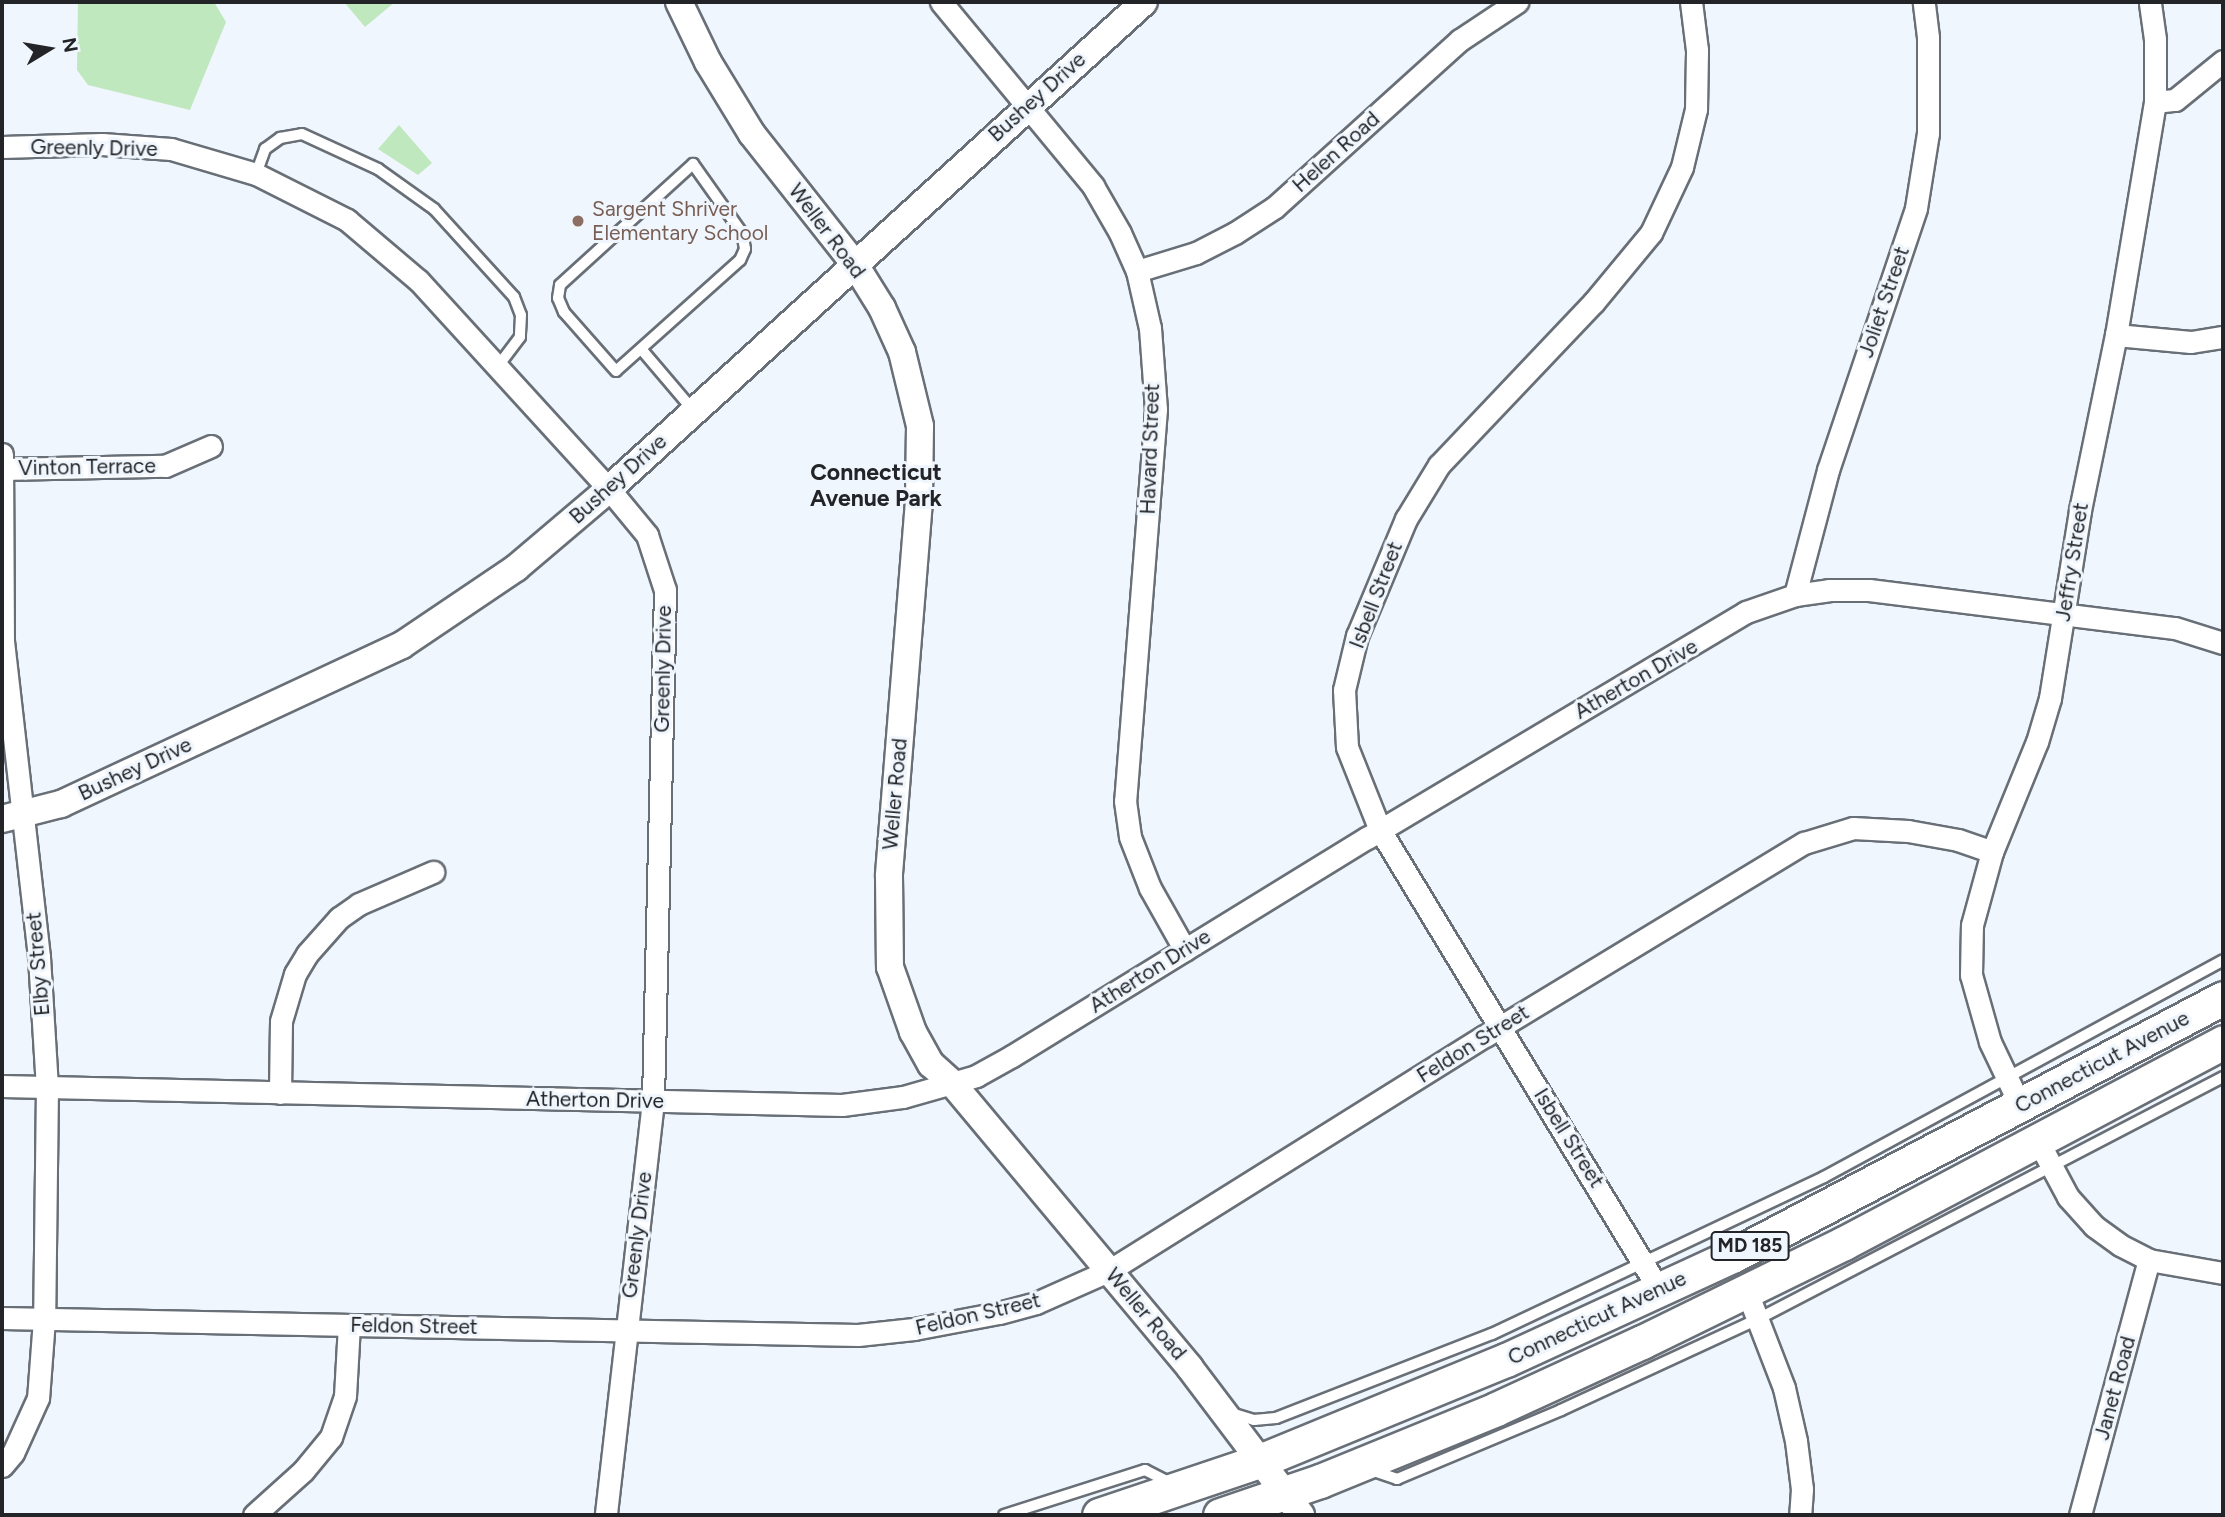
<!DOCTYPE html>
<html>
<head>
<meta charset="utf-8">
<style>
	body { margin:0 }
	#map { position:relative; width:2225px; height:1517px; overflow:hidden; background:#f0f6fd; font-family:Figtree,sans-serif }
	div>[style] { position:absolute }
	.green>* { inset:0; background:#c0e8bf }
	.roads { filter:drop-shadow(2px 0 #696f77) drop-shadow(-2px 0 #696f77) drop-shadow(0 2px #696f77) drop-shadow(0 -2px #696f77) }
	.service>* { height:10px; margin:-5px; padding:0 5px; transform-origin:5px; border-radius:5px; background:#fff }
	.minor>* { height:21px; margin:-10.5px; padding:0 10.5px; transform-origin:10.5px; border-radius:10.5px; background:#fff }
	.tertiary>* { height:26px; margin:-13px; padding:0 13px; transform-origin:13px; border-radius:13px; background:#fff }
	.primary>* { height:33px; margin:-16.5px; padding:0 16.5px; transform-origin:16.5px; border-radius:16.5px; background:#fff }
	.dots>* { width:19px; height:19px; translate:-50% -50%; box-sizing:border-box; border:4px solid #f0f6fd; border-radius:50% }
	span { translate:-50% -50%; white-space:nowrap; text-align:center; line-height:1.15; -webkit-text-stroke:6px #f0f6fd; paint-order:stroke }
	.shield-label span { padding:2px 5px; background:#f0f6fd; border:2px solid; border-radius:5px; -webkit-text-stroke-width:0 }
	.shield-label { font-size:19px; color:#222427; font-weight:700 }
	.street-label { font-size:21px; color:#222427 }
	.education-label { font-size:21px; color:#785e54 }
	.left { translate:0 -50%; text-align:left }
	.neighbourhood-label { font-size:23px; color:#222427; font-weight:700 }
	.frame { position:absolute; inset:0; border:4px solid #222427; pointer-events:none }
	.north { position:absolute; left:14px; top:14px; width:70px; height:70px; -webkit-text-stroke:5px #f0f6fd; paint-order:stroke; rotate:79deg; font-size:19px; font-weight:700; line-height:28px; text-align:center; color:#222427 }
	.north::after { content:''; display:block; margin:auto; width:24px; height:32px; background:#222427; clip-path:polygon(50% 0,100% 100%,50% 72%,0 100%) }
</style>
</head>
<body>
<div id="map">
	<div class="green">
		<div style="clip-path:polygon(78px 2px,214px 2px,226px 22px,190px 110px,88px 85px,77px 70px)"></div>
		<div style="clip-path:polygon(344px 2px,395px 2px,365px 27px)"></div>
		<div style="clip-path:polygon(399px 125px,432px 163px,418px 175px,378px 149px)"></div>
	</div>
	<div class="roads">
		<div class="service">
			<div style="left:693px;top:164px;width:85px;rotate:54.6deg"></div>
			<div style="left:742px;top:233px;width:16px;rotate:79deg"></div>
			<div style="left:745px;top:249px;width:12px;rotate:114deg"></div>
			<div style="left:740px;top:260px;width:166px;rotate:138.2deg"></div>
			<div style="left:616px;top:371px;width:79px;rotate:-131.4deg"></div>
			<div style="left:564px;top:312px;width:15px;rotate:-113deg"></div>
			<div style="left:558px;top:298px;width:13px;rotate:-81deg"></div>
			<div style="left:560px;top:285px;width:180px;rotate:-42.3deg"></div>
			<div style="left:256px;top:174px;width:27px;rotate:-70deg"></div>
			<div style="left:265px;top:149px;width:19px;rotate:-36deg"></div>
			<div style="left:280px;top:138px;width:22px;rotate:-10deg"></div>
			<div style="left:302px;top:134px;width:84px;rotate:24.7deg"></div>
			<div style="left:378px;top:169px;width:69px;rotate:35.5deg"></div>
			<div style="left:434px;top:209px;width:119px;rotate:47.7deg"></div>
			<div style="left:514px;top:297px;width:19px;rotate:69deg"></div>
			<div style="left:521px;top:315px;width:22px;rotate:93deg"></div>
			<div style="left:520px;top:337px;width:38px;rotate:127deg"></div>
			<div style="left:642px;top:350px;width:80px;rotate:49.6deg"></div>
			<div style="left:1231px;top:1413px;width:24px;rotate:17deg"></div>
			<div style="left:1254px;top:1420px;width:22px;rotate:-5deg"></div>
			<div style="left:1276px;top:1418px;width:232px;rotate:-21.3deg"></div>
			<div style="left:1492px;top:1334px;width:367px;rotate:-25.3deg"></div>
			<div style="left:1824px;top:1177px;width:454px;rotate:-28.5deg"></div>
			<div style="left:1368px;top:1469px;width:31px;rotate:19deg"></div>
			<div style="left:1397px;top:1479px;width:178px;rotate:-22.8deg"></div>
			<div style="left:1561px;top:1410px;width:217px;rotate:-24.8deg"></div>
			<div style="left:1758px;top:1319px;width:524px;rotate:-27.49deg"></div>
			<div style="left:1004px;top:1515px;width:148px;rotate:-17.7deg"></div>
			<div style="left:1145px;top:1470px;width:29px;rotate:27deg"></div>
		</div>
		<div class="minor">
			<div style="left:941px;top:2px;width:239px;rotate:50.4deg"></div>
			<div style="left:1093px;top:186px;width:54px;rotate:60.1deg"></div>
			<div style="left:1120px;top:233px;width:42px;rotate:65.9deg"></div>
			<div style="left:1137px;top:271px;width:58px;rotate:77.2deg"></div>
			<div style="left:1150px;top:328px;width:81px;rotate:85.8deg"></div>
			<div style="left:1156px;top:409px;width:393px;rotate:94.5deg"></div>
			<div style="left:1125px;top:801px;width:36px;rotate:82deg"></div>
			<div style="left:1130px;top:837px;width:55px;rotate:68.6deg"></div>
			<div style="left:1150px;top:888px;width:71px;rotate:60.6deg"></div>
			<div style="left:2155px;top:102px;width:20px;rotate:-6deg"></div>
			<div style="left:2175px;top:100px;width:62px;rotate:-39.1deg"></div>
			<div style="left:2px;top:147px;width:100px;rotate:-1.7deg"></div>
			<div style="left:102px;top:144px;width:69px;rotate:4.1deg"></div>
			<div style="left:171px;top:149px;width:89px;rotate:16.4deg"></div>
			<div style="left:256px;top:174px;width:102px;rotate:26.8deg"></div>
			<div style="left:347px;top:220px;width:94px;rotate:40.3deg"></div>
			<div style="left:419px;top:281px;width:282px;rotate:47.6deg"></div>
			<div style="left:609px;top:489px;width:60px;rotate:50.4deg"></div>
			<div style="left:647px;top:535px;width:58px;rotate:71.9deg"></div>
			<div style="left:665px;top:590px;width:511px;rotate:91.35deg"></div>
			<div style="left:653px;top:1101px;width:417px;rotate:96.5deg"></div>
			<div style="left:1137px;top:271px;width:62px;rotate:-17deg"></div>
			<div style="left:1196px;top:253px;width:44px;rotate:-27.1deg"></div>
			<div style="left:1235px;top:233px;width:48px;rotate:-33deg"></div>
			<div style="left:1275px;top:207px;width:249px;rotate:-42.1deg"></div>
			<div style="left:1460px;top:40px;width:69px;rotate:-33.7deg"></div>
			<div style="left:2116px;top:335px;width:75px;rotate:5.3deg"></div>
			<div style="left:2191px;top:342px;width:32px;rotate:-9deg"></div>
			<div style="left:2px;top:454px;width:187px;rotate:89.7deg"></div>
			<div style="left:3px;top:641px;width:318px;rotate:83.5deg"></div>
			<div style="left:39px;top:957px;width:130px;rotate:86.5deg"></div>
			<div style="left:47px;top:1087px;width:232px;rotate:90.7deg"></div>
			<div style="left:44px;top:1319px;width:79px;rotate:94.3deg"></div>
			<div style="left:38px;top:1398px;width:60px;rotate:114.4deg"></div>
			<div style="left:13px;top:1453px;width:17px;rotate:130deg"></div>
			<div style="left:2px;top:469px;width:163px;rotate:-1.1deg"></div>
			<div style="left:165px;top:466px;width:50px;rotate:-23.5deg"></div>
			<div style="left:1795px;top:595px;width:129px;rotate:-75.2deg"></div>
			<div style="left:1828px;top:470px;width:276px;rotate:-71.4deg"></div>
			<div style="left:1916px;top:208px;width:76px;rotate:-80.9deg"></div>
			<div style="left:1928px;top:133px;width:96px;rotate:-90deg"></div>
			<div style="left:1928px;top:37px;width:35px;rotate:-97deg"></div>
			<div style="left:2px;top:1086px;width:840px;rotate:1.3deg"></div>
			<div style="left:842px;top:1105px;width:62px;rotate:-7.5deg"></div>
			<div style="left:903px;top:1097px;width:76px;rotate:-16deg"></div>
			<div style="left:976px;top:1076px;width:41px;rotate:-29.1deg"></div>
			<div style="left:1012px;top:1056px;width:417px;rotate:-31.6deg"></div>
			<div style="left:1367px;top:838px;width:441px;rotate:-30.8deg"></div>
			<div style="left:1746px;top:612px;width:52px;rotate:-19.1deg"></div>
			<div style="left:1795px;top:595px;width:34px;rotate:-8deg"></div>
			<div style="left:1829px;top:590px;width:40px"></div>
			<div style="left:1869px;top:590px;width:308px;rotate:7.1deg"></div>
			<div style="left:2175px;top:628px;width:50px;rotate:17.4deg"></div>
			<div style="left:280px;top:1093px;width:72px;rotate:-89.2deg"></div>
			<div style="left:281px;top:1021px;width:49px;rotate:-73.4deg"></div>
			<div style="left:295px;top:974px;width:23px;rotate:-59deg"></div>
			<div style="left:307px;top:954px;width:48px;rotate:-48.4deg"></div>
			<div style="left:339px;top:918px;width:24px;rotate:-35deg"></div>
			<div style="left:359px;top:904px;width:81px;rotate:-23.4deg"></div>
			<div style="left:2020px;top:1105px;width:70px;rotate:-115.5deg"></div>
			<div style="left:1990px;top:1042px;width:70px;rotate:-105.8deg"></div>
			<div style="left:1971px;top:975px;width:50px;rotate:-88.9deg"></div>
			<div style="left:1972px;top:925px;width:76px;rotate:-74.7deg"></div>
			<div style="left:1992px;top:852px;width:119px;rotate:-67.8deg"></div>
			<div style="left:2037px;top:742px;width:46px;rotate:-73.5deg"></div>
			<div style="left:2050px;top:698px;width:190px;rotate:-80.9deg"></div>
			<div style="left:2080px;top:510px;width:179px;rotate:-78.4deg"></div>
			<div style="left:2116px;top:335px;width:236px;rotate:-80.5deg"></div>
			<div style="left:2155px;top:102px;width:63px;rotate:-90deg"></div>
			<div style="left:2155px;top:39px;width:37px;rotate:-98deg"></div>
			<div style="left:2038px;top:1141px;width:64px;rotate:61.8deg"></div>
			<div style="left:2068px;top:1197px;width:39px;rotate:48deg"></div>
			<div style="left:2094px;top:1226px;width:32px;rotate:36deg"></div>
			<div style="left:2120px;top:1245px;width:33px;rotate:27deg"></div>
			<div style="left:2149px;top:1260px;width:75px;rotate:10deg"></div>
			<div style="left:1658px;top:1288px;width:536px;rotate:-121.26deg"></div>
			<div style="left:1380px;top:830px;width:89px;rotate:-111.7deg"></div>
			<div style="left:1347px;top:747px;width:57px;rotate:-93deg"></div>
			<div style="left:1344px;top:690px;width:56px;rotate:-76.5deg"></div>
			<div style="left:1357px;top:636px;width:127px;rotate:-67.3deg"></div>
			<div style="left:1406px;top:519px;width:63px;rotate:-58.6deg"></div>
			<div style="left:1439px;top:465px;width:224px;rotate:-46.5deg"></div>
			<div style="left:1593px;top:303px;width:91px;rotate:-50.4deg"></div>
			<div style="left:1651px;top:233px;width:73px;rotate:-64.8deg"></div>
			<div style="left:1682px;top:167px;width:60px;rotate:-76.4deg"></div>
			<div style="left:1696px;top:109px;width:59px;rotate:-89deg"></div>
			<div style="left:1697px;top:50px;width:48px;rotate:-97.1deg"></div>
			<div style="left:1747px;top:1292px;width:103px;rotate:68.9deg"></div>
			<div style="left:1784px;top:1388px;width:54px;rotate:77.2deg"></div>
			<div style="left:1796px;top:1441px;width:48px;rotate:82.9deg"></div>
			<div style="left:1802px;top:1489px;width:26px;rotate:94deg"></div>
			<div style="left:2px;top:1318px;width:856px;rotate:1.14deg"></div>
			<div style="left:858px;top:1335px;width:56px;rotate:-6.1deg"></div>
			<div style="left:914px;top:1329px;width:86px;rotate:-10.7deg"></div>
			<div style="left:999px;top:1313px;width:38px;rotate:-15deg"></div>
			<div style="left:1036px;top:1303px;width:81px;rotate:-24deg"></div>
			<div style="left:1110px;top:1270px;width:442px;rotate:-32deg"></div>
			<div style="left:1485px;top:1036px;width:373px;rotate:-31.2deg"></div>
			<div style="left:1804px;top:843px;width:51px;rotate:-17deg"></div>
			<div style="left:1853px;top:828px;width:55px;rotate:3.1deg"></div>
			<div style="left:1908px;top:831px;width:51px;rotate:10.2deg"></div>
			<div style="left:1958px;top:840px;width:36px;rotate:19deg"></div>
			<div style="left:254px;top:1515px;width:66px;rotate:-41.9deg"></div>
			<div style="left:303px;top:1471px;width:44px;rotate:-50.5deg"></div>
			<div style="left:331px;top:1437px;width:43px;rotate:-71.1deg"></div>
			<div style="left:345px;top:1396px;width:71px;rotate:-86.8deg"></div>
			<div style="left:2080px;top:1515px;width:264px;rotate:-74.9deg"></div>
		</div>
		<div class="tertiary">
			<div style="left:679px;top:2px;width:67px;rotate:64.2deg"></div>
			<div style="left:708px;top:62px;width:84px;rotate:58.6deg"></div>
			<div style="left:752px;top:134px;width:164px;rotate:51.7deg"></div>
			<div style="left:854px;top:263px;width:53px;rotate:58.1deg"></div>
			<div style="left:882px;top:308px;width:48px;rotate:65.6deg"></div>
			<div style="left:902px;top:352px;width:76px;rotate:76.3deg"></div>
			<div style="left:920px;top:426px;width:75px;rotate:90.8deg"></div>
			<div style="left:919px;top:501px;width:376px;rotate:94.6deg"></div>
			<div style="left:889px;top:876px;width:91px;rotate:89.4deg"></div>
			<div style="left:890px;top:967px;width:69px;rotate:70.5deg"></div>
			<div style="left:913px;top:1032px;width:37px;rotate:61deg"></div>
			<div style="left:931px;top:1064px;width:28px;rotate:42deg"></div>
			<div style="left:952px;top:1083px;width:371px;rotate:50.1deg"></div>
			<div style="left:1190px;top:1368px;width:184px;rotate:52.9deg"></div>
			<div style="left:2px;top:819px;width:61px;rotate:-14.3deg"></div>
			<div style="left:61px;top:804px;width:376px;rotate:-25deg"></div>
			<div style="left:402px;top:645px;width:138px;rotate:-34deg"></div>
			<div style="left:516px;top:568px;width:122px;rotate:-40.3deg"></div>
			<div style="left:609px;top:489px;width:723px;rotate:-42.31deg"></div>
		</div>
		<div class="primary">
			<div style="left:1099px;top:1515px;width:172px;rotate:-18.6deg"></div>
			<div style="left:1262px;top:1460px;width:264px;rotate:-22.3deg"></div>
			<div style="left:1506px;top:1360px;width:251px;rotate:-24.7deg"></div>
			<div style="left:1734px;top:1255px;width:552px;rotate:-27.72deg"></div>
			<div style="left:1220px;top:1515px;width:106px;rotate:-18.8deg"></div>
			<div style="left:1320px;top:1481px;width:190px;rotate:-22.2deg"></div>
			<div style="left:1496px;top:1409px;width:161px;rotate:-24.7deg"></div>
			<div style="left:1642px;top:1342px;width:225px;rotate:-26.1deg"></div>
			<div style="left:1844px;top:1243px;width:429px;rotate:-27.9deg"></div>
		</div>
	</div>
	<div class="dots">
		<div style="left:578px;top:221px;background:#8d6e63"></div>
	</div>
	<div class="shield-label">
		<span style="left:1750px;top:1246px">MD 185</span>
	</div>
	<div class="street-label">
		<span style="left:1037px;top:97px;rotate:-42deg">Bushey Drive</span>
		<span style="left:94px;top:148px;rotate:1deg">Greenly Drive</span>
		<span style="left:1336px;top:152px;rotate:-42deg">Helen Road</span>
		<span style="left:827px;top:231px;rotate:53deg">Weller Road</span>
		<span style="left:1884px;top:302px;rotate:-71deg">Joliet Street</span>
		<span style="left:1150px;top:449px;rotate:-88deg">Havard Street</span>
		<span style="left:87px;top:467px;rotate:-1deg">Vinton Terrace</span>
		<span style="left:618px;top:479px;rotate:-42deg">Bushey Drive</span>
		<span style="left:2072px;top:562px;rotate:-81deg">Jeffry Street</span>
		<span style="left:1376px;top:595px;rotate:-69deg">Isbell Street</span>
		<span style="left:663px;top:669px;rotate:-89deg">Greenly Drive</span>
		<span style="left:1636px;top:679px;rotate:-30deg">Atherton Drive</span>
		<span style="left:135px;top:769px;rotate:-25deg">Bushey Drive</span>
		<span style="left:895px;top:794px;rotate:-85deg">Weller Road</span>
		<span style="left:38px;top:964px;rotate:-95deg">Elby Street</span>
		<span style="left:1150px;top:971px;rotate:-32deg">Atherton Drive</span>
		<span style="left:1473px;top:1044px;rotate:-32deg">Feldon Street</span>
		<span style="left:2102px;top:1062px;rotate:-28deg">Connecticut Avenue</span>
		<span style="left:595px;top:1100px;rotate:1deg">Atherton Drive</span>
		<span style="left:1569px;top:1138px;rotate:58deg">Isbell Street</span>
		<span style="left:637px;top:1235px;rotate:-83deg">Greenly Drive</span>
		<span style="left:978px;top:1314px;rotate:-13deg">Feldon Street</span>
		<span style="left:1146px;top:1314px;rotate:50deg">Weller Road</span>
		<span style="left:1597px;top:1318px;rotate:-25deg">Connecticut Avenue</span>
		<span style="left:414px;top:1326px;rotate:1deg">Feldon Street</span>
		<span style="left:2115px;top:1388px;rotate:-75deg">Janet Road</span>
	</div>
	<div class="education-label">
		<span class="left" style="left:592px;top:221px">Sargent Shriver<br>Elementary School</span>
	</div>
	<div class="neighbourhood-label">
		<span style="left:876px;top:485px">Connecticut<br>Avenue Park</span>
	</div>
	<div class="frame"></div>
	<div class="north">N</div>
</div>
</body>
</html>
